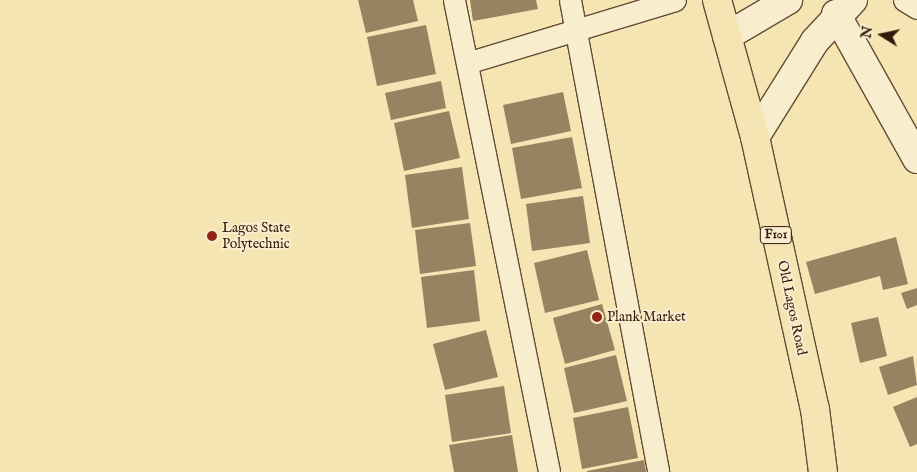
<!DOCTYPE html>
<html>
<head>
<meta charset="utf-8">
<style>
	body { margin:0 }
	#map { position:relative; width:917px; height:472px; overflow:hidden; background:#f4e5b2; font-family:"IM FELL English",serif }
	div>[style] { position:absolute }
	.building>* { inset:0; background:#978362 }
	.roads { filter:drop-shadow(1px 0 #634c36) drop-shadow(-1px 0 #634c36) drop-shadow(0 1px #634c36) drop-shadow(0 -1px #634c36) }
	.lane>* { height:21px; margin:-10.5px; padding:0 10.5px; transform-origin:10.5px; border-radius:10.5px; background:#f8eecd }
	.street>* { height:28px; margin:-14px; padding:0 14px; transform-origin:14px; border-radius:14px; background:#f8eecd }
	.secondary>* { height:28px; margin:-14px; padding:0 14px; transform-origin:14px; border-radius:14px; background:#f8eecd }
	.primary>* { height:28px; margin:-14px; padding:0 14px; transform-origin:14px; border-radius:14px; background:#f4e5b2 }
	.dots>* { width:14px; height:14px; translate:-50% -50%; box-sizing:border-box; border:2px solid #f8eecd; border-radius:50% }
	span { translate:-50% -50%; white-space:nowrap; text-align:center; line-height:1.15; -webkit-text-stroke:4px #f8eecd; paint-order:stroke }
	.shield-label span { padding:1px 4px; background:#f8eecd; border:1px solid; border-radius:4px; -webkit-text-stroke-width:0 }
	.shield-label { font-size:12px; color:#33190c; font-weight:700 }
	.poi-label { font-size:14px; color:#33190c }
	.left { translate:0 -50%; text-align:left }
	.street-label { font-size:14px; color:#33190c }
	.north { position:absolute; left:857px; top:10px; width:50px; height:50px; -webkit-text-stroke:4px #f8eecd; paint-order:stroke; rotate:280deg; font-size:14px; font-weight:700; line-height:20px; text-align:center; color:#33190c }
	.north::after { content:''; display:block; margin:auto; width:18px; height:22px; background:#33190c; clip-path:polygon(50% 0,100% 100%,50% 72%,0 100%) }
</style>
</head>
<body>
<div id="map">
	<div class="building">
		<div style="clip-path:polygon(358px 0,413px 0,418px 21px,366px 33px)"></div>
		<div style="clip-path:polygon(470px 0,536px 0,538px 9px,473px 21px)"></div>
		<div style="clip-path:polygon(426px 25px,436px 74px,377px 86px,367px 37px)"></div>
		<div style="clip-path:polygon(441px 81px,446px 108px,391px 120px,385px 93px)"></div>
		<div style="clip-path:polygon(563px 92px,571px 131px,511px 144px,503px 105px)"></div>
		<div style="clip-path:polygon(449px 111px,460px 158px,404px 171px,394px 123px)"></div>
		<div style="clip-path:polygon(572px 137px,582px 188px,521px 199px,512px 148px)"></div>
		<div style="clip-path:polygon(462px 167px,469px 219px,412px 228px,405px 175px)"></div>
		<div style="clip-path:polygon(583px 196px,590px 243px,532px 251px,526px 204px)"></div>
		<div style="clip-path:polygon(470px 223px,476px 266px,420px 274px,415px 230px)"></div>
		<div style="clip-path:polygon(896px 237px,908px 284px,883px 290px,880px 276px,815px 294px,806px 262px)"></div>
		<div style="clip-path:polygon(587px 250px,599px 300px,545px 313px,534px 263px)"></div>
		<div style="clip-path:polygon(474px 270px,480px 321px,427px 328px,421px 277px)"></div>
		<div style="clip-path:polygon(917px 288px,917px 305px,907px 309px,901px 293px)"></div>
		<div style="clip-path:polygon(602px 304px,615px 350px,565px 364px,553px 318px)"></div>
		<div style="clip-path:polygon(878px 317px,887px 356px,860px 363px,851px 323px)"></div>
		<div style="clip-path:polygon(486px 330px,498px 377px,445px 390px,433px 344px)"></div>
		<div style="clip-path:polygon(616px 355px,627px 401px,574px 413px,564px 368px)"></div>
		<div style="clip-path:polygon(913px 356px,917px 385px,888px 395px,879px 367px)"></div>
		<div style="clip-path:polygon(504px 386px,511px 433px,452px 442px,445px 395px)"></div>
		<div style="clip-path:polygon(917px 397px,917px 444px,910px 447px,893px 407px)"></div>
		<div style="clip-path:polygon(628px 407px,638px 458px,582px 469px,573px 418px)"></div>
		<div style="clip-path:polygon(512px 435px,518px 472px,454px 472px,449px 445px)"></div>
		<div style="clip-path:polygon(644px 460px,646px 472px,587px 472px,587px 471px)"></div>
	</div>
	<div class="roads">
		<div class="lane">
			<div style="left:454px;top:0;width:481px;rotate:78.6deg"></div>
			<div style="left:570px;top:0;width:480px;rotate:79.4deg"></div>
			<div style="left:904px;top:0;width:15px;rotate:32deg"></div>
			<div style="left:470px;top:62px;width:214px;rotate:-16.8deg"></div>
		</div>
		<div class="street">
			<div style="left:836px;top:14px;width:166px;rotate:60.8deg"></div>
		</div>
		<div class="secondary">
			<div style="left:727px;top:36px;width:71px;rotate:-30.5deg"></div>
			<div style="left:755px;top:137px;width:113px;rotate:-58deg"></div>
			<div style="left:815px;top:41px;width:56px;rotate:-47.2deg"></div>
		</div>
		<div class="primary">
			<div style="left:717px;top:0;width:142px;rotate:74.5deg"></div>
			<div style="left:755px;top:137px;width:279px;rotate:77.6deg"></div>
			<div style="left:815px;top:409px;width:64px;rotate:82.8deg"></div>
		</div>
	</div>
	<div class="dots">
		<div style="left:212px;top:236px;background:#8f2418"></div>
		<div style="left:597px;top:317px;background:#8f2418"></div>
	</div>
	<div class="shield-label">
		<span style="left:776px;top:235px">F101</span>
	</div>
	<div class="poi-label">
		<span class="left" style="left:222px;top:236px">Lagos State<br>Polytechnic</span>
		<span class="left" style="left:607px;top:317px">Plank Market</span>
	</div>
	<div class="street-label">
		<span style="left:792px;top:308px;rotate:78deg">Old Lagos Road</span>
	</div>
	<div class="north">N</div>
</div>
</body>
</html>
